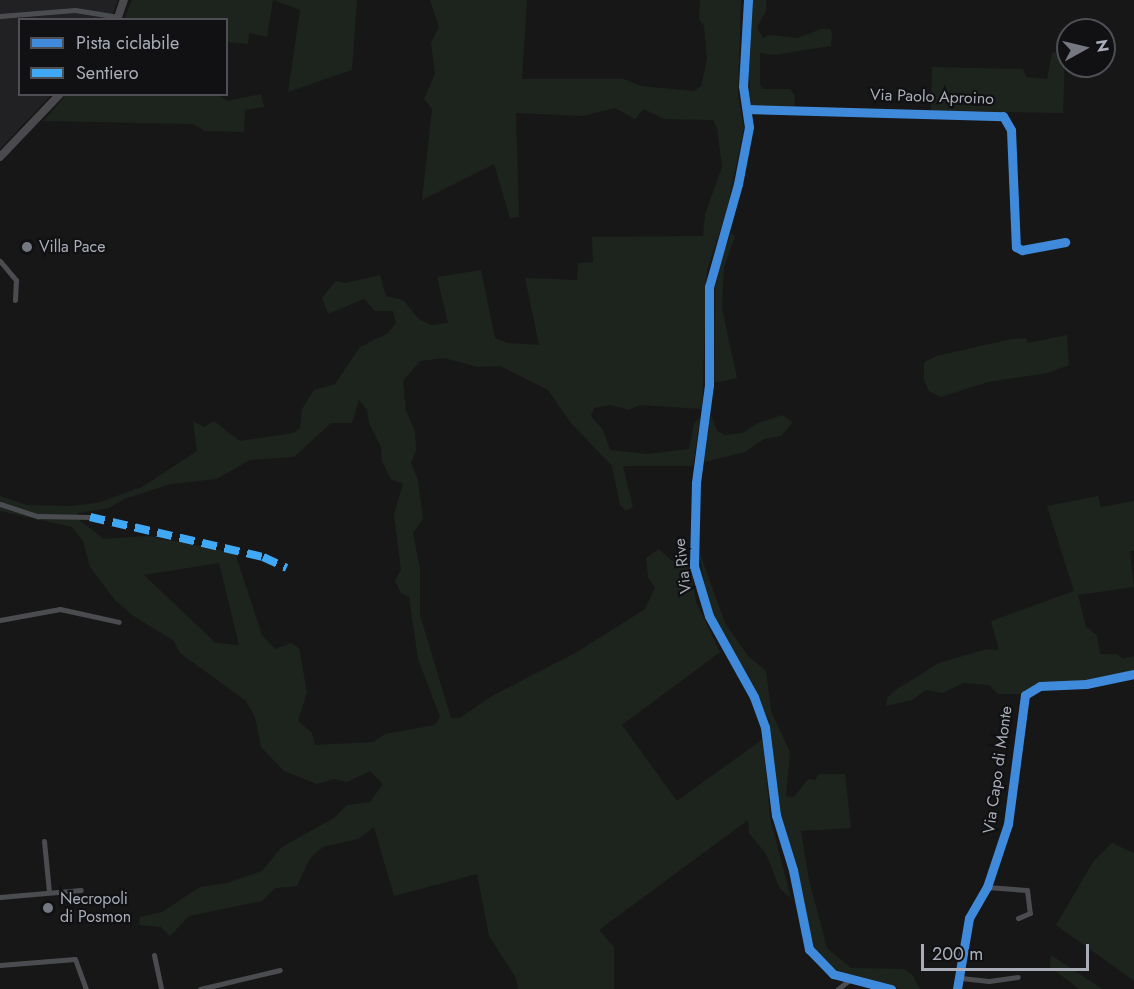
<!DOCTYPE html>
<html>
<head>
<meta charset="utf-8">
<style>
	body { margin:0 }
	#map { position:relative; width:1134px; height:989px; overflow:hidden; background:#171717; font-family:Jost,sans-serif }
	div>[style] { position:absolute }
	.built>* { inset:0; background:#212123 }
	.green>* { inset:0; background:#1d241e }
	.street>* { height:5px; margin:-2.5px; padding:0 2.5px; transform-origin:2.5px; border-radius:2.5px; background:#4b4c50 }
	.secondary>* { height:8px; margin:-4px; padding:0 4px; transform-origin:4px; border-radius:4px; background:#4a4a4e }
	.quiet>* { height:8px; margin-top:-4px; transform-origin:0; background:repeating-linear-gradient(90deg,#3fa9f5 0 15px,transparent 0 23px) }
	.cycleway>* { height:9px; margin:-4.5px; padding:0 4.5px; transform-origin:4.5px; border-radius:4.5px; background:#408adc }
	.dots>* { width:16px; height:16px; translate:-50% -50%; box-sizing:border-box; border:3px solid #111113; border-radius:50% }
	span { translate:-50% -50%; white-space:nowrap; text-align:center; line-height:1.15; -webkit-text-stroke:4.5px #111113; paint-order:stroke }
	.street-label { font-size:16px; color:#a8adb8 }
	.poi-label { font-size:16px; color:#a8adb8 }
	.left { translate:0 -50%; text-align:left }
	.legend { position:absolute; left:18px; top:18px; width:210px; height:78px; box-sizing:border-box; background:#111113; border:2px solid #4d4f55; margin:0; padding:8px 10px; list-style:none; font-size:18px; color:#a8adb8 }
	.legend li { display:flex; align-items:center; gap:12px; height:30px }
	.legend b { width:30px; border:2px solid #4d4f55 }
	.north { position:absolute; left:1056px; top:18px; width:60px; height:60px; box-sizing:border-box; background:#111113; border:2px solid #4d4f55; border-radius:50%; rotate:82deg; font-size:16px; font-weight:700; line-height:24px; text-align:center; color:#a8adb8 }
	.north::after { content:''; display:block; margin:auto; width:21px; height:27px; background:#757880; clip-path:polygon(50% 0,100% 100%,50% 72%,0 100%) }
	.scale { position:absolute; left:921px; top:944px; width:168px; height:27px; box-sizing:border-box; border:3px solid #a8adb8; border-top:0; padding-left:8px; font-size:18px; line-height:21px; white-space:nowrap; color:#a8adb8; -webkit-text-stroke:4px #111113; paint-order:stroke }
</style>
</head>
<body>
<div id="map">
	<div class="built">
		<div style="clip-path:polygon(0 0,118px 0,111px 19px,20px 20px,20px 94px,51px 95px,0 149px)"></div>
	</div>
	<div class="green">
		<div style="clip-path:polygon(132px 0,273px 0,267px 37px,249px 33px,248px 44px,227px 42px,226px 20px,124px 19px)"></div>
		<div style="clip-path:polygon(273px 0,357px 0,352px 70px,288px 92px,300px 10px)"></div>
		<div style="clip-path:polygon(evenodd,430px 0,527px 0,522px 79px,624px 79px,641px 86px,694px 91px,701px 86px,707px 59px,704px 26px,699px 19px,700px 0,741px 0,738px 94px,744px 128px,726px 214px,707px 270px,702px 409px,640px 405px,629px 410px,611px 405px,594px 408px,591px 416px,603px 430px,610px 450px,647px 454px,689px 449px,694px 423px,700px 418px,693px 466px,623px 466px,633px 507px,626px 511px,620px 505px,612px 466px,571px 423px,548px 390px,500px 366px,478px 367px,444px 358px,420px 361px,403px 381px,406px 411px,415px 431px,416px 450px,411px 463px,418px 480px,423px 519px,413px 533px,420px 569px,420px 615px,451px 718px,460px 718px,490px 697px,577px 652px,645px 609px,655px 588px,648px 577px,646px 558px,659px 549px,672px 561px,689px 557px,696px 602px,720px 652px,622px 725px,677px 801px,763px 739px,770px 818px,791px 898px,780px 889px,766px 854px,749px 833px,748px 820px,599px 930px,614px 947px,614px 989px,518px 989px,516px 978px,489px 936px,477px 874px,394px 896px,374px 827px,358px 839px,323px 847px,310px 858px,297px 886px,275px 888px,262px 901px,189px 916px,170px 936px,161px 927px,139px 925px,140px 917px,162px 912px,200px 887px,227px 883px,262px 871px,282px 847px,334px 818px,347px 805px,370px 802px,383px 784px,370px 771px,347px 782px,334px 779px,317px 784px,284px 771px,261px 747px,255px 717px,246px 701px,180px 653px,174px 641px,132px 615px,115px 600px,90px 567px,83px 541px,72px 527px,0 511px,0 496px,27px 505px,70px 506px,97px 503px,142px 487px,197px 451px,193px 421px,204px 427px,214px 421px,240px 441px,293px 433px,300px 428px,302px 409px,314px 390px,335px 384px,360px 347px,388px 333px,396px 323px,393px 311px,375px 311px,364px 299px,328px 314px,322px 298px,336px 281px,345px 283px,380px 275px,386px 296px,403px 300px,419px 319px,431px 325px,448px 323px,437px 277px,481px 270px,495px 338px,507px 343px,539px 345px,525px 278px,577px 280px,578px 263px,593px 262px,592px 237px,703px 236px,705px 214px,722px 167px,717px 128px,713px 120px,664px 119px,644px 109px,635px 119px,615px 108px,582px 116px,516px 113px,519px 217px,510px 218px,494px 164px,422px 200px,432px 109px,424px 99px,435px 74px,431px 43px,439px 27px,430px 0,359px 400px,367px 410px,369px 423px,381px 447px,382px 461px,391px 479px,403px 484px,394px 514px,401px 570px,395px 581px,401px 593px,409px 597px,418px 659px,440px 717px,435px 725px,385px 734px,373px 742px,315px 745px,312px 733px,298px 721px,307px 692px,299px 648px,291px 643px,275px 649px,262px 635px,235px 553px,148px 536px,104px 539px,79px 520px,78px 513px,109px 508px,124px 499px,171px 484px,216px 479px,250px 460px,294px 457px,331px 423px,352px 423px,359px 400px,430px 0,219px 563px,239px 645px,216px 643px,144px 575px,219px 563px)"></div>
		<div style="clip-path:polygon(751px 0,766px 0,766px 11px,757px 27px,763px 38px,770px 35px,797px 38px,821px 29px,830px 29px,832px 33px,831px 46px,773px 55px,760px 53px,760px 84px,763px 89px,790px 89px,795px 96px,794px 107px,751px 107px,748px 64px)"></div>
		<div style="clip-path:polygon(1065px 50px,1063px 113px,931px 111px,932px 67px,1023px 69px,1026px 77px,1047px 79px,1052px 53px)"></div>
		<div style="clip-path:polygon(218px 94px,227px 101px,261px 94px,264px 107px,245px 110px,244px 132px,205px 131px,193px 124px,43px 121px,66px 95px)"></div>
		<div style="clip-path:polygon(731px 233px,735px 236px,724px 268px,722px 308px,737px 378px,720px 382px,714px 382px,715px 290px,720px 261px)"></div>
		<div style="clip-path:polygon(1067px 335px,1069px 365px,1048px 373px,988px 382px,941px 397px,929px 391px,924px 380px,924px 362px,937px 356px,1011px 339px,1026px 338px,1028px 343px)"></div>
		<div style="clip-path:polygon(711px 415px,717px 431px,725px 435px,742px 433px,758px 423px,782px 415px,793px 422px,781px 436px,764px 439px,745px 452px,704px 462px)"></div>
		<div style="clip-path:polygon(1098px 496px,1101px 507px,1134px 501px,1134px 551px,1130px 551px,1134px 587px,1078px 595px,1086px 627px,1097px 635px,1100px 654px,1117px 654px,1123px 659px,1134px 656px,1134px 673px,1034px 687px,1023px 694px,998px 694px,989px 685px,963px 683px,943px 693px,926px 690px,912px 700px,886px 706px,887px 698px,897px 689px,939px 663px,987px 649px,999px 650px,991px 621px,1074px 591px,1047px 506px)"></div>
		<div style="clip-path:polygon(698px 548px,725px 623px,748px 656px,766px 671px,771px 711px,790px 752px,786px 796px,794px 797px,808px 779px,815px 780px,819px 774px,845px 774px,851px 828px,801px 831px,809px 880px,827px 948px,851px 968px,904px 969px,912px 974px,920px 989px,901px 989px,842px 972px,826px 965px,814px 951px,780px 816px,769px 720px,709px 607px)"></div>
		<div style="clip-path:polygon(1112px 843px,1134px 853px,1134px 981px,1056px 925px,1093px 862px)"></div>
		<div style="clip-path:polygon(1051px 955px,1102px 989px,1079px 989px,1050px 967px)"></div>
	</div>
	<div class="street">
		<div style="left:748px;top:0;width:86px;rotate:93.3deg"></div>
		<div style="left:743px;top:86px;width:41px;rotate:81.7deg"></div>
		<div style="left:749px;top:127px;width:58px;rotate:100.9deg"></div>
		<div style="left:738px;top:184px;width:107px;rotate:105.7deg"></div>
		<div style="left:709px;top:287px;width:98px;rotate:90deg"></div>
		<div style="left:709px;top:385px;width:99px;rotate:97.6deg"></div>
		<div style="left:696px;top:483px;width:83px;rotate:91.4deg"></div>
		<div style="left:694px;top:566px;width:52px;rotate:73.3deg"></div>
		<div style="left:709px;top:616px;width:93px;rotate:60.9deg"></div>
		<div style="left:754px;top:697px;width:32px;rotate:70deg"></div>
		<div style="left:765px;top:727px;width:89px;rotate:82.9deg"></div>
		<div style="left:776px;top:815px;width:58px;rotate:72.8deg"></div>
		<div style="left:793px;top:870px;width:81px;rotate:78.6deg"></div>
		<div style="left:809px;top:949px;width:35px;rotate:46deg"></div>
		<div style="left:833px;top:974px;width:60px;rotate:14.5deg"></div>
		<div style="left:0;top:16px;width:75px;rotate:-4.6deg"></div>
		<div style="left:75px;top:10px;width:44px;rotate:9.2deg"></div>
		<div style="left:747px;top:109px;width:256px;rotate:1.6deg"></div>
		<div style="left:1003px;top:116px;width:16px;rotate:60deg"></div>
		<div style="left:1011px;top:130px;width:117px;rotate:87.6deg"></div>
		<div style="left:1016px;top:247px;width:7px;rotate:27deg"></div>
		<div style="left:1022px;top:250px;width:44px;rotate:-10.5deg"></div>
		<div style="left:0;top:261px;width:25px;rotate:50deg"></div>
		<div style="left:16px;top:280px;width:20px;rotate:93deg"></div>
		<div style="left:0;top:504px;width:40px;rotate:18deg"></div>
		<div style="left:38px;top:516px;width:52px;rotate:1.1deg"></div>
		<div style="left:0;top:620px;width:61px;rotate:-10.4deg"></div>
		<div style="left:60px;top:609px;width:60px;rotate:12.4deg"></div>
		<div style="left:44px;top:841px;width:51px;rotate:84.4deg"></div>
		<div style="left:987px;top:887px;width:40px;rotate:4.3deg"></div>
		<div style="left:1027px;top:890px;width:23px;rotate:83deg"></div>
		<div style="left:1030px;top:913px;width:13px;rotate:157deg"></div>
		<div style="left:0;top:897px;width:81px;rotate:-4.9deg"></div>
		<div style="left:154px;top:955px;width:35px;rotate:78deg"></div>
		<div style="left:0;top:965px;width:75px;rotate:-4.6deg"></div>
		<div style="left:75px;top:959px;width:32px;rotate:70deg"></div>
		<div style="left:961px;top:978px;width:28px;rotate:6deg"></div>
		<div style="left:989px;top:981px;width:29px;rotate:-8deg"></div>
		<div style="left:200px;top:989px;width:82px;rotate:-13.4deg"></div>
		<div style="left:838px;top:989px;width:14px;rotate:-39deg"></div>
		<div style="left:957px;top:989px;width:72px;rotate:-80.4deg"></div>
		<div style="left:969px;top:918px;width:36px;rotate:-60deg"></div>
		<div style="left:987px;top:887px;width:66px;rotate:-71.6deg"></div>
		<div style="left:1008px;top:824px;width:130px;rotate:-82.5deg"></div>
		<div style="left:1025px;top:695px;width:17px;rotate:-31deg"></div>
		<div style="left:1040px;top:686px;width:46px;rotate:-2.5deg"></div>
		<div style="left:1086px;top:684px;width:49px;rotate:-11.8deg"></div>
	</div>
	<div class="secondary">
		<div style="left:117px;top:20px;width:21px;rotate:-71deg"></div>
		<div style="left:0;top:157px;width:87px;rotate:-46.4deg"></div>
	</div>
	<div class="quiet">
		<div style="left:90px;top:517px;width:178px;rotate:13deg"></div>
		<div style="left:263px;top:557px;width:26px;rotate:25deg"></div>
	</div>
	<div class="cycleway">
		<div style="left:748px;top:0;width:86px;rotate:93.3deg"></div>
		<div style="left:743px;top:86px;width:41px;rotate:81.7deg"></div>
		<div style="left:749px;top:127px;width:58px;rotate:100.9deg"></div>
		<div style="left:738px;top:184px;width:107px;rotate:105.7deg"></div>
		<div style="left:709px;top:287px;width:98px;rotate:90deg"></div>
		<div style="left:709px;top:385px;width:99px;rotate:97.6deg"></div>
		<div style="left:696px;top:483px;width:83px;rotate:91.4deg"></div>
		<div style="left:694px;top:566px;width:52px;rotate:73.3deg"></div>
		<div style="left:709px;top:616px;width:93px;rotate:60.9deg"></div>
		<div style="left:754px;top:697px;width:32px;rotate:70deg"></div>
		<div style="left:765px;top:727px;width:89px;rotate:82.9deg"></div>
		<div style="left:776px;top:815px;width:58px;rotate:72.8deg"></div>
		<div style="left:793px;top:870px;width:81px;rotate:78.6deg"></div>
		<div style="left:809px;top:949px;width:35px;rotate:46deg"></div>
		<div style="left:833px;top:974px;width:60px;rotate:14.5deg"></div>
		<div style="left:747px;top:109px;width:256px;rotate:1.6deg"></div>
		<div style="left:1003px;top:116px;width:16px;rotate:60deg"></div>
		<div style="left:1011px;top:130px;width:117px;rotate:87.6deg"></div>
		<div style="left:1016px;top:247px;width:7px;rotate:27deg"></div>
		<div style="left:1022px;top:250px;width:44px;rotate:-10.5deg"></div>
		<div style="left:957px;top:989px;width:72px;rotate:-80.4deg"></div>
		<div style="left:969px;top:918px;width:36px;rotate:-60deg"></div>
		<div style="left:987px;top:887px;width:66px;rotate:-71.6deg"></div>
		<div style="left:1008px;top:824px;width:130px;rotate:-82.5deg"></div>
		<div style="left:1025px;top:695px;width:17px;rotate:-31deg"></div>
		<div style="left:1040px;top:686px;width:46px;rotate:-2.5deg"></div>
		<div style="left:1086px;top:684px;width:49px;rotate:-11.8deg"></div>
	</div>
	<div class="dots">
		<div style="left:27px;top:247px;background:#757880"></div>
		<div style="left:48px;top:908px;background:#757880"></div>
	</div>
	<div class="street-label">
		<span style="left:932px;top:97px;rotate:2deg">Via Paolo Aproino</span>
		<span style="left:683px;top:566px;rotate:-97deg">Via Rive</span>
		<span style="left:998px;top:770px;rotate:-82deg">Via Capo di Monte</span>
	</div>
	<div class="poi-label">
		<span class="left" style="left:39px;top:247px">Villa Pace</span>
		<span class="left" style="left:60px;top:908px">Necropoli<br>di Posmon</span>
	</div>
	<ul class="legend">
	<li><b style="height:8px;background:#408adc"></b>Pista ciclabile</li>
	<li><b style="height:8px;background:#3fa9f5"></b>Sentiero</li>
	</ul>
	<div class="north">N</div>
	<div class="scale">200 m</div>
</div>
</body>
</html>
